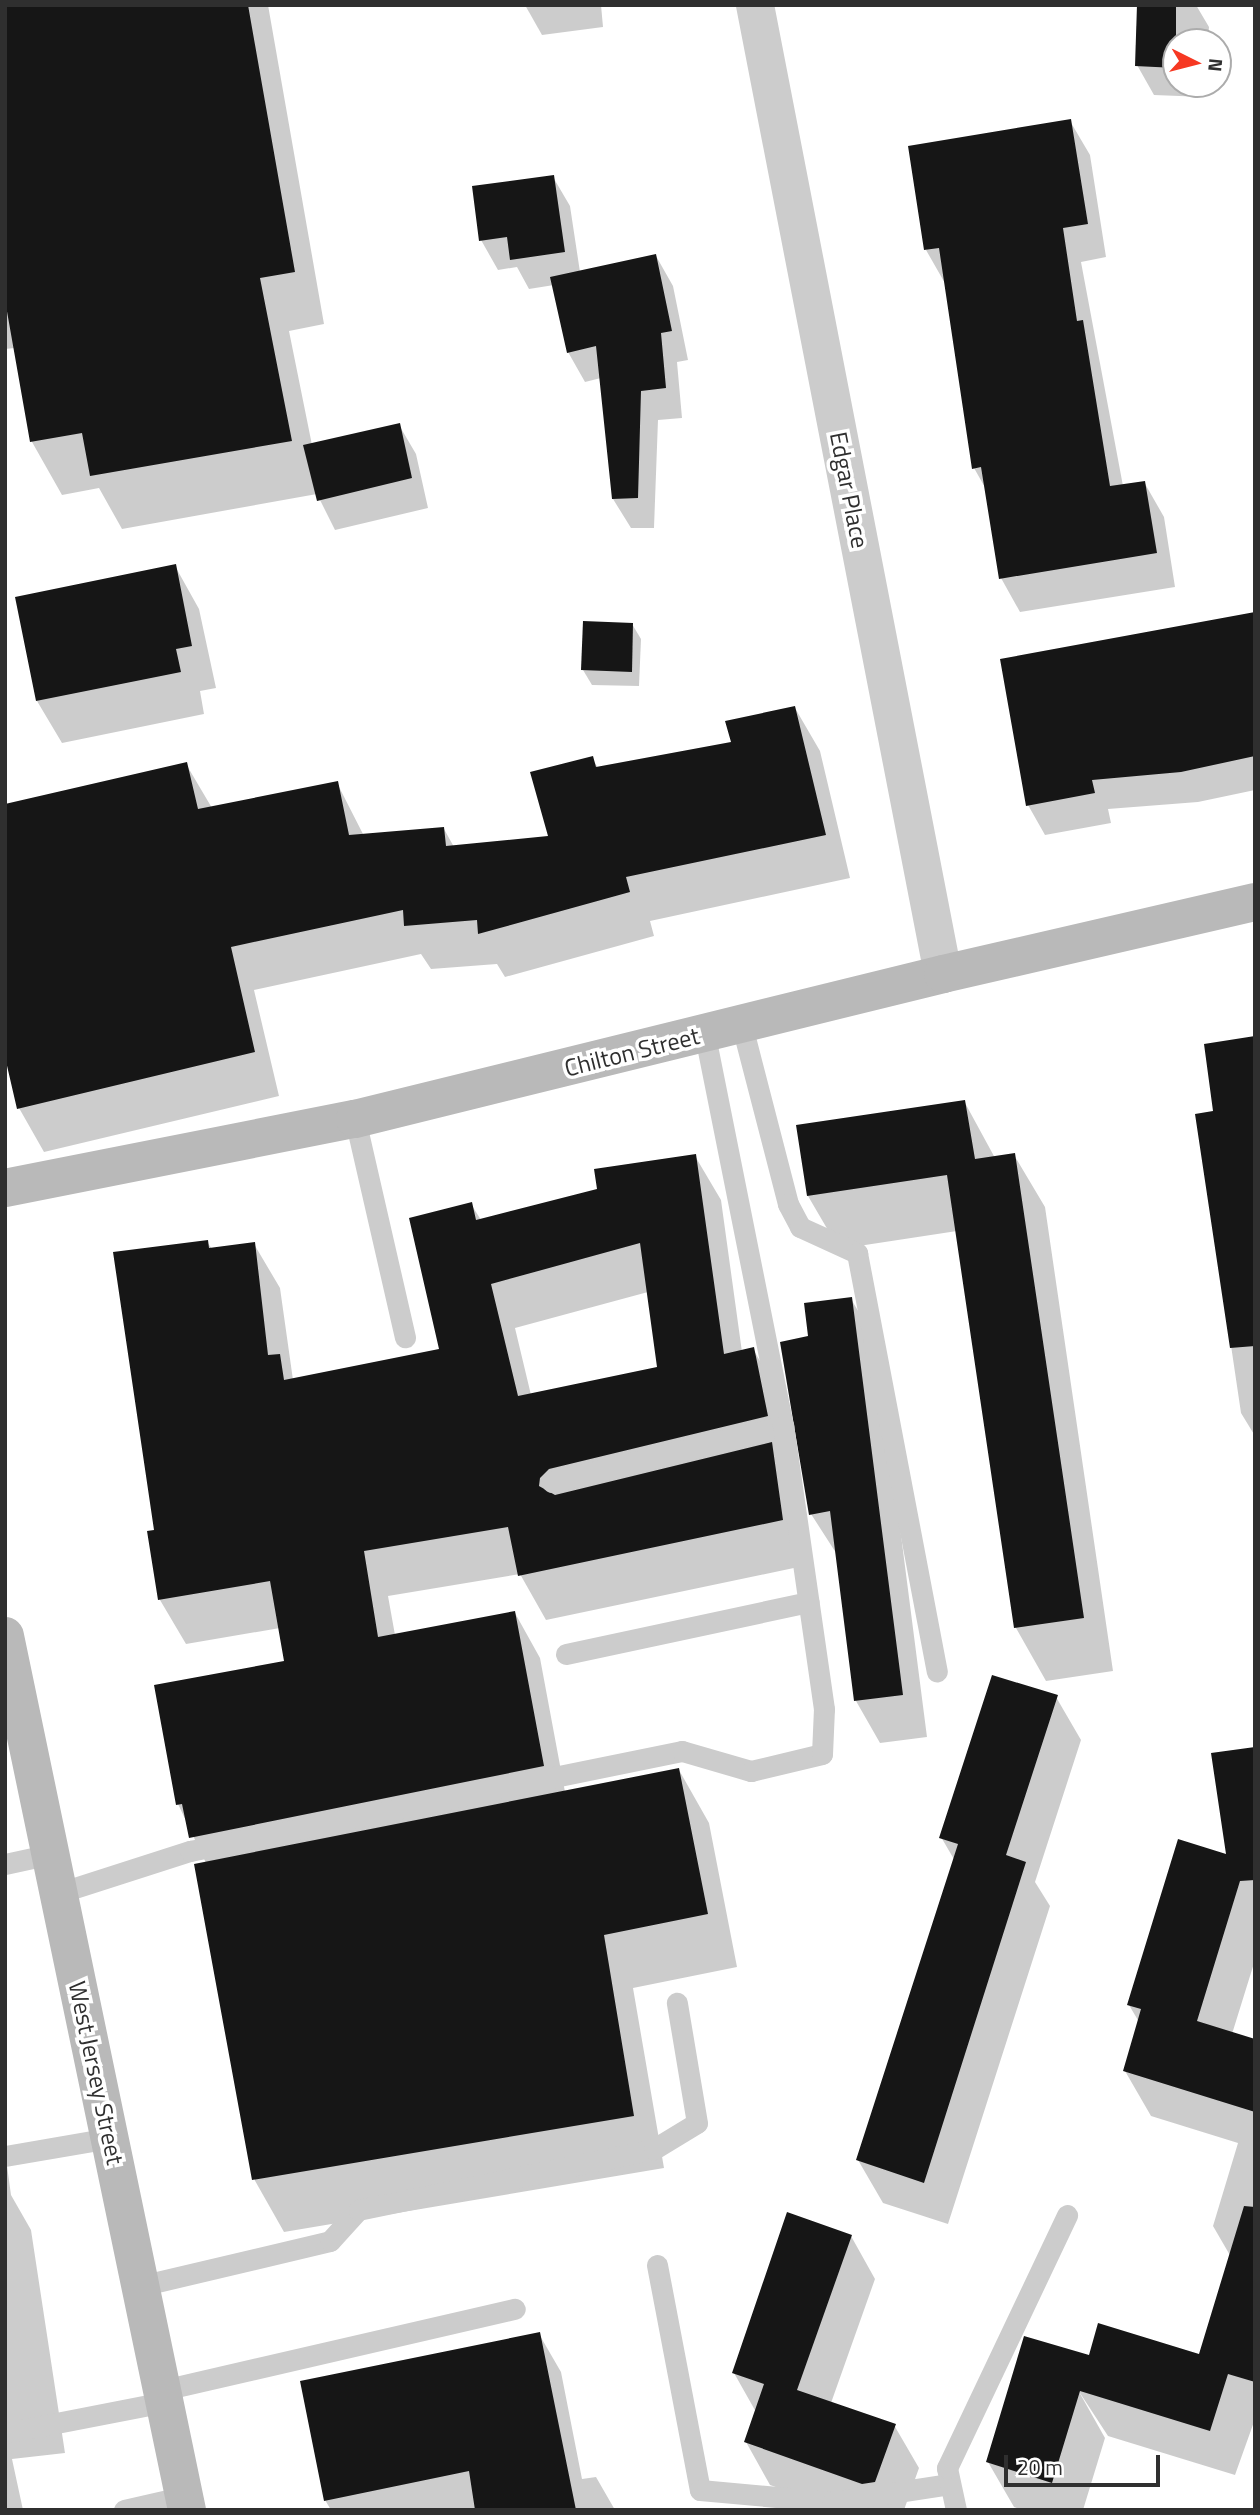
<!DOCTYPE html>
<html>
<head>
<meta charset="utf-8">
<style>
	body { margin:0 }
	#map { position:relative; width:1260px; height:2515px; overflow:hidden; background:#fff; font-family:"Titillium Web",sans-serif }
	div>[style] { position:absolute }
	.shadow>* { inset:0; background:#0003 }
	.building>* { inset:0; background:#161616 }
	.lane>* { height:21px; margin:-10.5px; padding:0 10.5px; transform-origin:10.5px; border-radius:10.5px; background:#ccc }
	.street>* { height:38px; margin:-19px; padding:0 19px; transform-origin:19px; border-radius:19px; background:#ccc }
	.secondary>* { height:38px; margin:-19px; padding:0 19px; transform-origin:19px; border-radius:19px; background:#b9b9b9 }
	span { translate:-50% -50%; white-space:nowrap; text-align:center; line-height:1.15; -webkit-text-stroke:7px #fff; paint-order:stroke }
	.street-label { font-size:24px; color:#2f2f2f }
	.frame { position:absolute; inset:0; border:7px solid #2f2f2f; pointer-events:none }
	.north { position:absolute; left:1162px; top:28px; width:70px; height:70px; box-sizing:border-box; background:#fff; border:2px solid #acacac; border-radius:50%; rotate:96deg; font-size:19px; font-weight:700; line-height:28px; text-align:center; color:#2f2f2f }
	.north::after { content:''; display:block; margin:auto; width:24px; height:32px; background:#f63822; clip-path:polygon(50% 0,100% 100%,50% 72%,0 100%) }
	.scale { position:absolute; left:1004px; top:2455px; width:156px; height:32px; box-sizing:border-box; border:4px solid #2f2f2f; border-top:0; padding-left:9px; font-size:21px; line-height:24px; white-space:nowrap; color:#2f2f2f; -webkit-text-stroke:5px #fff; paint-order:stroke }
</style>
</head>
<body>
<div id="map">
	<div class="shadow">
		<div style="clip-path:polygon(5px 5px,268px 5px,324px 324px,289px 331px,312px 445px,399px 425px,416px 454px,428px 508px,335px 530px,317px 494px,122px 529px,99px 488px,62px 495px,32px 442px,15px 348px,5px 349px)"></div>
		<div style="clip-path:polygon(525px 5px,601px 5px,603px 27px,542px 35px)"></div>
		<div style="clip-path:polygon(1139px 5px,1196px 5px,1209px 27px,1208px 42px,1176px 42px,1176px 84px,1206px 84px,1205px 97px,1154px 95px,1137px 65px)"></div>
		<div style="clip-path:polygon(1070px 121px,1090px 155px,1106px 257px,1081px 262px,1123px 486px,1144px 482px,1164px 517px,1175px 587px,1020px 612px,1001px 578px,987px 491px,974px 468px,946px 285px,926px 250px)"></div>
		<div style="clip-path:polygon(553px 177px,570px 206px,580px 272px,656px 256px,673px 286px,688px 360px,677px 362px,682px 418px,658px 420px,654px 528px,631px 528px,613px 499px,601px 378px,585px 382px,568px 352px,554px 285px,529px 289px,517px 267px,498px 270px,481px 240px)"></div>
		<div style="clip-path:polygon(175px 566px,199px 609px,216px 688px,200px 691px,204px 714px,62px 743px,37px 701px)"></div>
		<div style="clip-path:polygon(1255px 614px,1255px 790px,1198px 802px,1108px 809px,1111px 823px,1045px 835px,1028px 805px)"></div>
		<div style="clip-path:polygon(632px 624px,641px 639px,639px 686px,592px 685px,583px 670px)"></div>
		<div style="clip-path:polygon(795px 708px,820px 751px,850px 878px,650px 921px,654px 936px,505px 977px,497px 964px,431px 969px,421px 954px,254px 990px,279px 1096px,44px 1152px,19px 1108px,186px 764px,212px 808px,337px 783px,364px 836px,444px 829px,454px 847px,550px 838px,592px 758px,598px 768px,733px 743px)"></div>
		<div style="clip-path:polygon(1255px 1038px,1255px 1436px,1241px 1413px,1197px 1116px,1215px 1112px)"></div>
		<div style="clip-path:polygon(964px 1101px,995px 1158px,1014px 1155px,1045px 1207px,1113px 1671px,1046px 1681px,1016px 1628px,957px 1231px,839px 1249px,808px 1196px,798px 1126px)"></div>
		<div style="clip-path:polygon(evenodd,695px 1156px,721px 1200px,742px 1352px,753px 1349px,779px 1394px,808px 1565px,546px 1620px,520px 1574px,388px 1596px,395px 1635px,515px 1613px,540px 1658px,565px 1792px,679px 1770px,709px 1823px,737px 1967px,633px 1988px,664px 2168px,284px 2232px,254px 2179px,206px 1863px,178px 1804px,286px 1662px,280px 1628px,186px 1644px,160px 1600px,149px 1533px,156px 1532px,207px 1242px,212px 1249px,254px 1244px,280px 1288px,293px 1380px,441px 1350px,471px 1204px,481px 1220px,599px 1190px,695px 1156px,648px 1292px,659px 1369px,531px 1395px,515px 1328px,648px 1292px)"></div>
		<div style="clip-path:polygon(851px 1299px,876px 1341px,927px 1737px,880px 1743px,856px 1701px,838px 1556px,811px 1514px,810px 1338px)"></div>
		<div style="clip-path:polygon(1056px 1697px,1081px 1740px,1035px 1882px,1050px 1906px,948px 2224px,883px 2203px,858px 2160px,955px 1861px,941px 1837px)"></div>
		<div style="clip-path:polygon(1255px 1749px,1255px 1960px,1232px 2034px,1255px 2041px,1255px 2419px,1235px 2475px,1108px 2436px,1078px 2390px,1105px 2438px,1083px 2510px,1022px 2510px,1014px 2507px,988px 2462px,1090px 2357px,1201px 2356px,1231px 2257px,1213px 2226px,1238px 2143px,1151px 2116px,1125px 2071px,1139px 2022px,1129px 2005px,1228px 1857px)"></div>
		<div style="clip-path:polygon(5px 2151px,11px 2195px,31px 2230px,65px 2453px,12px 2459px,23px 2510px,5px 2510px)"></div>
		<div style="clip-path:polygon(851px 2236px,875px 2279px,831px 2403px,894px 2425px,919px 2468px,904px 2510px,841px 2510px,770px 2485px,746px 2442px,756px 2412px,734px 2373px)"></div>
		<div style="clip-path:polygon(539px 2334px,561px 2372px,582px 2479px,596px 2477px,615px 2510px,331px 2510px,325px 2500px)"></div>
	</div>
	<div class="building">
		<div style="clip-path:polygon(5px 5px,248px 5px,295px 272px,260px 278px,292px 441px,90px 476px,82px 433px,30px 442px,5px 300px)"></div>
		<div style="clip-path:polygon(1137px 5px,1176px 5px,1176px 68px,1135px 66px)"></div>
		<div style="clip-path:polygon(1071px 119px,1088px 224px,1063px 228px,1077px 321px,1083px 320px,1110px 486px,1145px 481px,1157px 553px,999px 579px,981px 467px,972px 469px,939px 248px,924px 250px,908px 146px)"></div>
		<div style="clip-path:polygon(554px 175px,565px 252px,510px 260px,507px 237px,479px 241px,472px 186px)"></div>
		<div style="clip-path:polygon(656px 254px,672px 331px,661px 333px,666px 388px,641px 391px,638px 498px,612px 499px,596px 346px,567px 353px,550px 277px)"></div>
		<div style="clip-path:polygon(400px 423px,412px 478px,317px 501px,303px 445px)"></div>
		<div style="clip-path:polygon(176px 564px,192px 646px,176px 649px,181px 672px,36px 701px,15px 597px)"></div>
		<div style="clip-path:polygon(1255px 612px,1255px 756px,1181px 772px,1092px 780px,1095px 793px,1026px 806px,1000px 659px)"></div>
		<div style="clip-path:polygon(583px 621px,633px 623px,632px 672px,581px 670px)"></div>
		<div style="clip-path:polygon(795px 706px,826px 835px,626px 877px,630px 892px,478px 934px,477px 920px,404px 926px,403px 910px,231px 947px,255px 1052px,17px 1109px,5px 1057px,5px 804px,187px 762px,198px 809px,338px 781px,349px 835px,444px 827px,446px 846px,548px 836px,530px 772px,593px 756px,596px 767px,731px 742px,725px 721px)"></div>
		<div style="clip-path:polygon(1255px 1036px,1255px 1346px,1230px 1348px,1195px 1114px,1213px 1111px,1204px 1044px)"></div>
		<div style="clip-path:polygon(965px 1100px,975px 1159px,1015px 1153px,1084px 1618px,1014px 1628px,947px 1175px,807px 1196px,796px 1125px)"></div>
		<div style="clip-path:polygon(evenodd,696px 1154px,724px 1354px,754px 1347px,768px 1416px,549px 1469px,540px 1478px,539px 1486px,555px 1495px,772px 1442px,783px 1520px,518px 1576px,508px 1527px,364px 1551px,378px 1637px,515px 1611px,544px 1766px,189px 1838px,182px 1804px,176px 1805px,154px 1685px,284px 1661px,270px 1581px,158px 1600px,147px 1531px,154px 1530px,113px 1252px,208px 1240px,209px 1248px,255px 1242px,268px 1355px,280px 1354px,284px 1380px,439px 1349px,409px 1218px,472px 1202px,476px 1220px,597px 1189px,594px 1169px,696px 1154px,640px 1243px,657px 1367px,518px 1396px,491px 1284px,640px 1243px)"></div>
		<div style="clip-path:polygon(852px 1297px,903px 1695px,854px 1701px,830px 1511px,809px 1515px,780px 1342px,808px 1336px,804px 1303px)"></div>
		<div style="clip-path:polygon(992px 1675px,1058px 1695px,1006px 1855px,1026px 1862px,924px 2183px,856px 2160px,958px 1844px,939px 1838px)"></div>
		<div style="clip-path:polygon(1255px 1747px,1255px 1880px,1240px 1881px,1197px 2021px,1255px 2039px,1255px 2112px,1123px 2071px,1141px 2009px,1127px 2005px,1178px 1839px,1226px 1854px,1211px 1753px)"></div>
		<div style="clip-path:polygon(679px 1768px,708px 1914px,604px 1935px,634px 2116px,252px 2180px,194px 1864px)"></div>
		<div style="clip-path:polygon(1244px 2206px,1255px 2207px,1255px 2382px,1228px 2374px,1210px 2431px,1080px 2391px,1052px 2483px,986px 2462px,1024px 2336px,1089px 2355px,1098px 2323px,1199px 2354px)"></div>
		<div style="clip-path:polygon(787px 2212px,852px 2235px,797px 2390px,896px 2424px,875px 2482px,862px 2484px,744px 2442px,764px 2384px,732px 2373px)"></div>
		<div style="clip-path:polygon(540px 2332px,576px 2510px,475px 2510px,469px 2471px,324px 2501px,300px 2381px)"></div>
	</div>
	<div class="lane">
		<div style="left:742px;top:1026px;width:184px;rotate:75.5deg"></div>
		<div style="left:788px;top:1204px;width:26px;rotate:62deg"></div>
		<div style="left:800px;top:1227px;width:63px;rotate:24.5deg"></div>
		<div style="left:857px;top:1253px;width:426px;rotate:79.2deg"></div>
		<div style="left:355px;top:1119px;width:224px;rotate:77.1deg"></div>
		<div style="left:552px;top:1482px;width:238px;rotate:-13.6deg"></div>
		<div style="left:783px;top:1426px;width:400px;rotate:-101.3deg"></div>
		<div style="left:566px;top:1654px;width:248px;rotate:-12.1deg"></div>
		<div style="left:5px;top:1864px;width:47px;rotate:-12.3deg"></div>
		<div style="left:59px;top:1893px;width:138px;rotate:-17.8deg"></div>
		<div style="left:190px;top:1851px;width:502px;rotate:-11.49deg"></div>
		<div style="left:682px;top:1751px;width:72px;rotate:16.2deg"></div>
		<div style="left:751px;top:1771px;width:73px;rotate:-13.5deg"></div>
		<div style="left:822px;top:1754px;width:45px;rotate:-87.5deg"></div>
		<div style="left:824px;top:1709px;width:286px;rotate:-98.2deg"></div>
		<div style="left:5px;top:2156px;width:107px;rotate:-9.7deg"></div>
		<div style="left:657px;top:2265px;width:229px;rotate:79.2deg"></div>
		<div style="left:700px;top:2490px;width:133px;rotate:5.2deg"></div>
		<div style="left:832px;top:2502px;width:119px;rotate:-8.7deg"></div>
		<div style="left:140px;top:2286px;width:195px;rotate:-13.3deg"></div>
		<div style="left:330px;top:2241px;width:42px;rotate:-47.9deg"></div>
		<div style="left:358px;top:2210px;width:302px;rotate:-11.6deg"></div>
		<div style="left:654px;top:2149px;width:50px;rotate:-31.2deg"></div>
		<div style="left:697px;top:2123px;width:122px;rotate:-99.5deg"></div>
		<div style="left:163px;top:2390px;width:361px;rotate:-13deg"></div>
		<div style="left:5px;top:2433px;width:163px;rotate:-11deg"></div>
		<div style="left:124px;top:2510px;width:63px;rotate:-12.9deg"></div>
		<div style="left:956px;top:2510px;width:43px;rotate:-102.1deg"></div>
		<div style="left:947px;top:2468px;width:280px;rotate:-64.6deg"></div>
	</div>
	<div class="street">
		<div style="left:755px;top:5px;width:987px;rotate:79.02deg"></div>
	</div>
	<div class="secondary">
		<div style="left:5px;top:1188px;width:357px;rotate:-11.2deg"></div>
		<div style="left:355px;top:1119px;width:606px;rotate:-13.85deg"></div>
		<div style="left:943px;top:974px;width:320px;rotate:-13deg"></div>
		<div style="left:5px;top:1636px;width:893px;rotate:78.24deg"></div>
	</div>
	<div class="street-label">
		<span style="left:849px;top:490px;rotate:79deg">Edgar Place</span>
		<span style="left:632px;top:1052px;rotate:-14deg">Chilton Street</span>
		<span style="left:96px;top:2073px;rotate:78deg">West Jersey Street</span>
	</div>
	<div class="frame"></div>
	<div class="north">N</div>
	<div class="scale">20 m</div>
</div>
</body>
</html>
